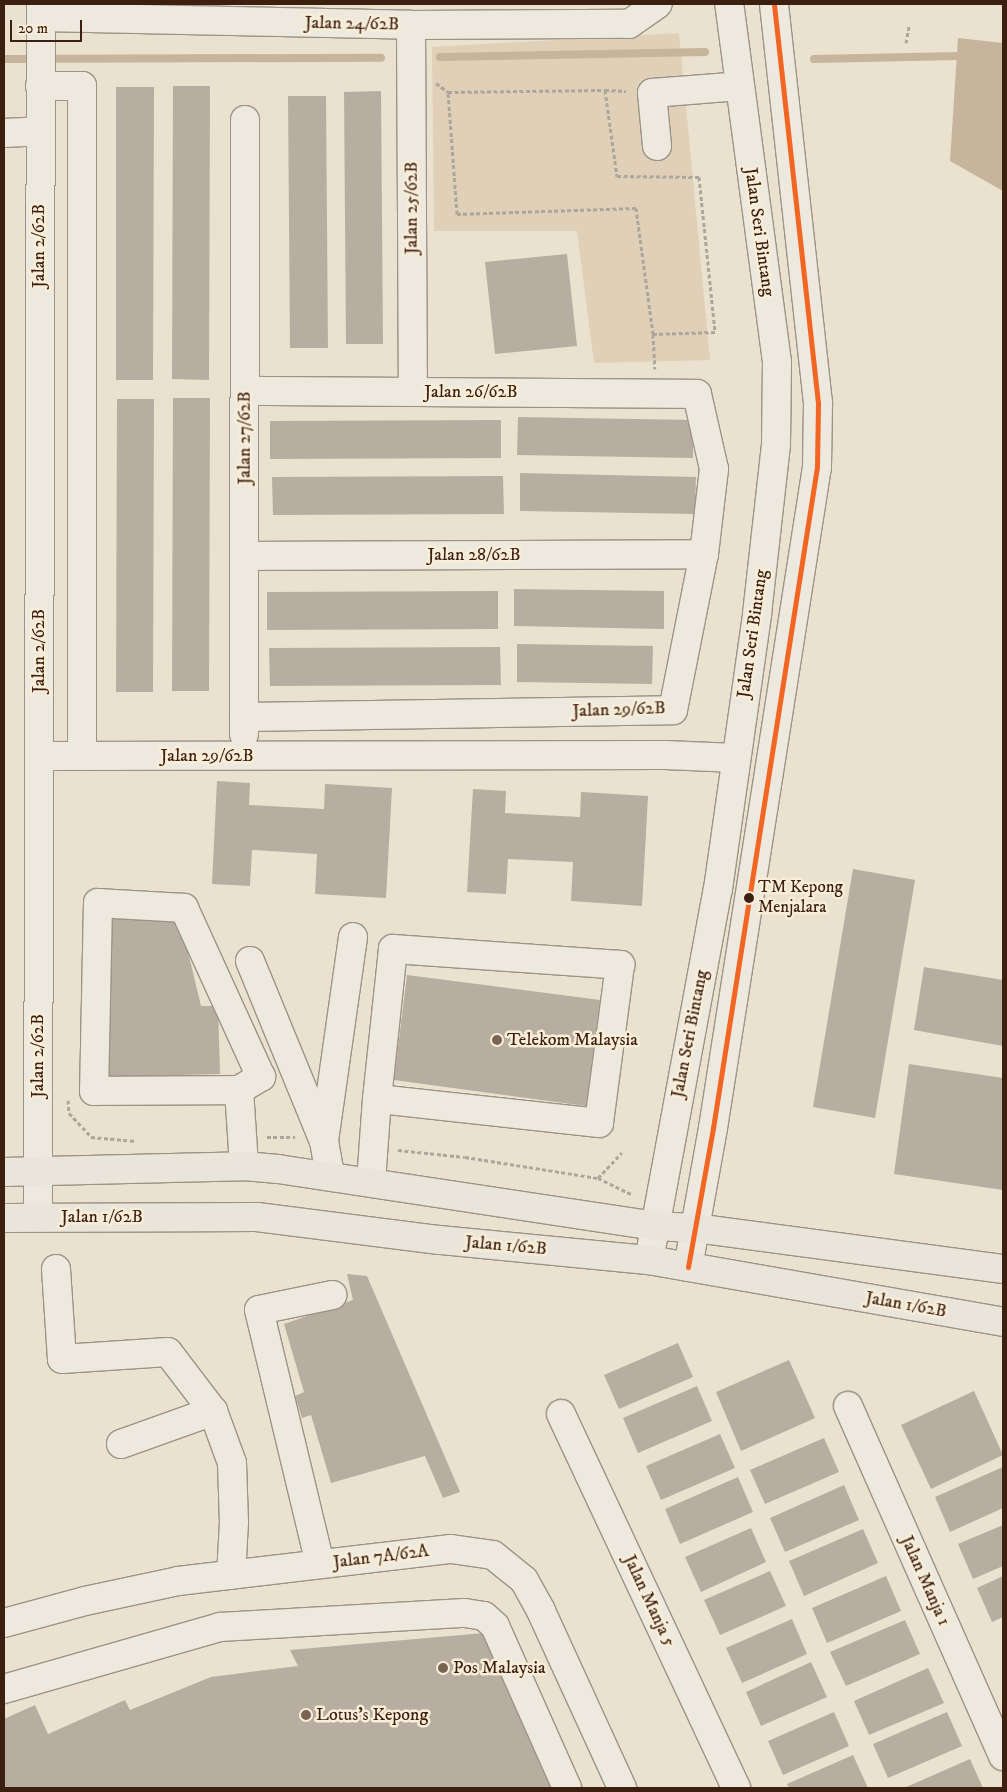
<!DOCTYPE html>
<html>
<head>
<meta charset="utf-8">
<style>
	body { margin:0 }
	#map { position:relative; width:1007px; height:1792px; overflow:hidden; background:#eae1ce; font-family:"IM FELL DW Pica",serif }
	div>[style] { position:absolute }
	.green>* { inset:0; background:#dfd0b7 }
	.water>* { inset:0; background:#c6b59c }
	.stream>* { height:8px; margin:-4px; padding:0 4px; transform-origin:4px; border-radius:4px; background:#c6b59c }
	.building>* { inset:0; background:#b7aea1 }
	.path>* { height:3px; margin-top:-1.5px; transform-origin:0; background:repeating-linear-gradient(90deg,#aca69d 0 4px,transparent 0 6.5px) }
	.roads { filter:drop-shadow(1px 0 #9c9386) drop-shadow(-1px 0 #9c9386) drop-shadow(0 1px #9c9386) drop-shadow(0 -1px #9c9386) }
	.minor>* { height:28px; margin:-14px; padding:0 14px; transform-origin:14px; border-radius:14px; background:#ede9df }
	.major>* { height:28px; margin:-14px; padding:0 14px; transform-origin:14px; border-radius:14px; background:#eae5db }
	.bus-1>* { height:5px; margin:-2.5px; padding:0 2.5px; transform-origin:2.5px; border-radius:2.5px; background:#f26522 }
	.dots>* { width:14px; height:14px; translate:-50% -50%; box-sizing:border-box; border:2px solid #f8eed8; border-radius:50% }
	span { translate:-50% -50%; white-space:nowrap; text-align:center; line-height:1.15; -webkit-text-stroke:5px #f8eed8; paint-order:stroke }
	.bus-label { font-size:17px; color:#3d1f10 }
	.left { translate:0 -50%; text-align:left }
	.street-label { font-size:18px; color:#3d1f10 }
	.poi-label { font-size:18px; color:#3d1f10 }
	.frame { position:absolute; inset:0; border:5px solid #3d1f10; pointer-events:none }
	.scale { position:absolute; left:10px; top:20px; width:72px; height:22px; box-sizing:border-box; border:2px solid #3d1f10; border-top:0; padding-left:6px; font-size:15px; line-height:18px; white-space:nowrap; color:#3d1f10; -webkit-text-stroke:4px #f8eed8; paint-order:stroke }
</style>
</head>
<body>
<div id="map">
	<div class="green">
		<div style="clip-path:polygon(679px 33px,710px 360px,594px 363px,577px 231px,434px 231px,432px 47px)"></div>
	</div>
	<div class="water">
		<div style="clip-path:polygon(958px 38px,1003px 43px,1003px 191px,950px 161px)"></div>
	</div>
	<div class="stream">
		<div style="left:440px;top:57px;width:265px;rotate:-1.1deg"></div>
		<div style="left:4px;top:59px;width:377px;rotate:-0.2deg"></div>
		<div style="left:814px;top:59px;width:144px;rotate:-1.2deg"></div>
	</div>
	<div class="building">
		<div style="clip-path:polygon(173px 86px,210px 86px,209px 380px,172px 379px)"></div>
		<div style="clip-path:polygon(116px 87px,154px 87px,153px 380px,116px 380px)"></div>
		<div style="clip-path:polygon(381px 91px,383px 344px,346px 344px,344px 92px)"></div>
		<div style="clip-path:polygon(288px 96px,326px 96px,328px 348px,290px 348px)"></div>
		<div style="clip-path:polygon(567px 254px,577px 346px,495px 354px,485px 262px)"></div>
		<div style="clip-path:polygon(173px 398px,210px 398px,209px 691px,172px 691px)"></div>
		<div style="clip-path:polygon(117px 399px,154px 399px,153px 692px,116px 692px)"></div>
		<div style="clip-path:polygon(518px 417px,693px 420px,693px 458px,517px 455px)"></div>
		<div style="clip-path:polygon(501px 420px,501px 458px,270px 459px,270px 421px)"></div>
		<div style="clip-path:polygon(520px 473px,696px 477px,695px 514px,520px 511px)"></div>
		<div style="clip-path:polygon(503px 476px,504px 514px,273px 515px,272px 477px)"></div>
		<div style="clip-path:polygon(514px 589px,664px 591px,664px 629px,514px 626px)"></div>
		<div style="clip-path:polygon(498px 591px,498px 629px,267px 630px,267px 592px)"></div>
		<div style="clip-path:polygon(517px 644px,653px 646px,652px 684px,517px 682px)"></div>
		<div style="clip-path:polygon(500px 647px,501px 685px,270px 686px,269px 648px)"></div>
		<div style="clip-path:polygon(217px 781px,250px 783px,249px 805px,324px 809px,325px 784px,392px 788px,386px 898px,315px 894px,317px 854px,252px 850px,250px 886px,212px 884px)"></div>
		<div style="clip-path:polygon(473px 789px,506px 791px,505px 813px,580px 817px,581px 792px,648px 796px,642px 906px,571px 901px,573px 862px,508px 859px,506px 894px,467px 892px)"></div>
		<div style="clip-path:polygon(853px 869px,915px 880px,875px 1118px,813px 1107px)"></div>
		<div style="clip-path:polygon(107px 918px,180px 919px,201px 1006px,218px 1006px,220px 1074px,103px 1077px)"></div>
		<div style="clip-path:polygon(924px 967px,1003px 980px,1003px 1046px,914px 1030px)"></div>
		<div style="clip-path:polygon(407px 975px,600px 1000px,586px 1106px,394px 1080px)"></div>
		<div style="clip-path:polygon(909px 1064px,1003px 1078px,1003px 1190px,894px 1174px)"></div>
		<div style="clip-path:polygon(347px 1274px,367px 1276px,460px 1492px,443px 1498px,425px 1456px,331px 1483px,311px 1415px,302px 1418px,295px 1396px,304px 1392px,284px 1324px,353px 1300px)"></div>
		<div style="clip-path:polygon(678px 1343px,693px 1377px,619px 1409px,604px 1375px)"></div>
		<div style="clip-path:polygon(789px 1360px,815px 1418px,741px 1451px,716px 1392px)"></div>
		<div style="clip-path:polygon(697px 1386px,712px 1421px,638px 1453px,623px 1418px)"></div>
		<div style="clip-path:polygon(974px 1391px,1003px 1455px,931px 1489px,901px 1425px)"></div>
		<div style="clip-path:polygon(720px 1434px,735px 1468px,661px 1500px,646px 1466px)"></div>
		<div style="clip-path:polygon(824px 1438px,839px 1472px,765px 1504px,750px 1470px)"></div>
		<div style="clip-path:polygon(1003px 1467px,1003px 1508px,950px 1532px,935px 1497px)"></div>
		<div style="clip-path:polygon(738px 1477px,753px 1512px,680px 1544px,665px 1509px)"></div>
		<div style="clip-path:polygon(844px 1485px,859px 1520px,785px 1552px,770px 1518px)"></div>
		<div style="clip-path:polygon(1003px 1525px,1003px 1566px,973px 1579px,958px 1544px)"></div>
		<div style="clip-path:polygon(751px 1528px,766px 1562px,701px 1592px,685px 1557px)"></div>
		<div style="clip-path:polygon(863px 1529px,878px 1563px,804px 1596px,789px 1561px)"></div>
		<div style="clip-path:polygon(770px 1571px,786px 1606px,720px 1635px,704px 1600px)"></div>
		<div style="clip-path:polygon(886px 1576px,901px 1611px,827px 1643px,812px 1608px)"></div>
		<div style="clip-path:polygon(1003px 1576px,1003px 1617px,992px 1622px,977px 1588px)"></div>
		<div style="clip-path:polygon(792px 1619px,807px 1654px,742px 1683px,726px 1648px)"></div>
		<div style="clip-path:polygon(905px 1620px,920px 1654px,846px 1686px,830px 1652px)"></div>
		<div style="clip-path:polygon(484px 1633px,553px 1788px,4px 1788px,4px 1719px,35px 1705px,48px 1734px,125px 1700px,130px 1710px,211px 1677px,298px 1666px,290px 1650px)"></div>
		<div style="clip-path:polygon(811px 1662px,827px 1697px,761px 1726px,746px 1692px)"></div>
		<div style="clip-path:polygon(928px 1668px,944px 1703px,869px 1735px,854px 1701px)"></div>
		<div style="clip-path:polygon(834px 1712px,849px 1746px,783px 1775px,768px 1741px)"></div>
		<div style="clip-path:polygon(947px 1712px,962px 1746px,888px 1778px,873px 1744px)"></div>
		<div style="clip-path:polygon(853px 1755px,868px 1788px,789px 1788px,787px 1784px)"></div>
		<div style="clip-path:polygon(970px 1759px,983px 1788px,904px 1788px)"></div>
	</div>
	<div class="path">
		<div style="left:906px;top:43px;width:17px;rotate:-80deg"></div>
		<div style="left:436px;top:83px;width:15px;rotate:37deg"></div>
		<div style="left:605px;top:90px;width:87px;rotate:82.1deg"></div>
		<div style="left:617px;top:176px;width:82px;rotate:0.7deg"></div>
		<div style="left:699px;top:177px;width:156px;rotate:84.1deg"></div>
		<div style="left:715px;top:332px;width:62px;rotate:178.2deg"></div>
		<div style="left:653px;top:334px;width:127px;rotate:-97.7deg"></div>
		<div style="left:636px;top:208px;width:179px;rotate:178.1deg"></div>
		<div style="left:457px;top:214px;width:122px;rotate:-94.2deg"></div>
		<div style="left:448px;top:92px;width:157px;rotate:-0.7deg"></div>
		<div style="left:605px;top:90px;width:21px;rotate:3deg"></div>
		<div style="left:653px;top:334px;width:35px;rotate:87deg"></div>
		<div style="left:68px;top:1100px;width:13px;rotate:86deg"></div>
		<div style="left:69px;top:1113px;width:33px;rotate:47deg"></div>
		<div style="left:91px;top:1137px;width:45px;rotate:5.1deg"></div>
		<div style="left:267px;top:1137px;width:28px"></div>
		<div style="left:398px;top:1150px;width:67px;rotate:6deg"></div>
		<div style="left:465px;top:1157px;width:135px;rotate:9deg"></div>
		<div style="left:598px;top:1178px;width:35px;rotate:-47deg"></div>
		<div style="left:598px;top:1178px;width:37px;rotate:26deg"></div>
	</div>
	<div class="roads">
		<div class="minor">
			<div style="left:41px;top:17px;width:370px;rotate:1.2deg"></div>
			<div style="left:411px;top:25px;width:218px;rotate:-0.3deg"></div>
			<div style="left:629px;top:24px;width:35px;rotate:-35deg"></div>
			<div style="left:411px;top:25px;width:367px;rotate:89.7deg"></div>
			<div style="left:40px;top:86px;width:42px"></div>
			<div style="left:82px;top:86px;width:670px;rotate:90deg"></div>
			<div style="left:4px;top:133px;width:35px;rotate:-3deg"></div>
			<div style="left:657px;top:146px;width:53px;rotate:-95.4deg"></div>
			<div style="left:652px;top:93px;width:88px;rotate:-4.5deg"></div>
			<div style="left:244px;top:556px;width:460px;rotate:-0.2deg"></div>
			<div style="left:244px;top:717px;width:429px;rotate:-0.9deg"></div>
			<div style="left:673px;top:710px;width:159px;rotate:-78.8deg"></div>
			<div style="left:704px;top:554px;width:86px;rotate:-83.3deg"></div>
			<div style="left:714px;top:469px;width:77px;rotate:-102.8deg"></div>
			<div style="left:697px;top:394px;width:452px;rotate:-179.6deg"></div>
			<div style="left:244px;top:734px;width:614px;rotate:-89.91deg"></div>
			<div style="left:39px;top:756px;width:626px;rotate:-0.09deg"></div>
			<div style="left:665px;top:755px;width:71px;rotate:2.4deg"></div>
			<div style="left:250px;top:961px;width:195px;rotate:67.7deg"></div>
			<div style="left:324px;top:1141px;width:36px;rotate:80deg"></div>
			<div style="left:239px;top:1090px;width:26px;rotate:-31deg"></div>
			<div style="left:261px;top:1077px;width:186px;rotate:-114.5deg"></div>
			<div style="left:184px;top:908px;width:86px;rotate:-176.7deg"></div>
			<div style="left:98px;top:903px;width:188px;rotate:91.2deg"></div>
			<div style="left:94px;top:1091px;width:145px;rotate:-0.4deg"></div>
			<div style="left:239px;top:1090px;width:76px;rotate:86.2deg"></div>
			<div style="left:324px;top:1141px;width:206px;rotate:-81.9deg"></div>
			<div style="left:371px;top:1182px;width:83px;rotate:-85.9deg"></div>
			<div style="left:377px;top:1099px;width:151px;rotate:-83.9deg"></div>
			<div style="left:393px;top:949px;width:228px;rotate:4deg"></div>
			<div style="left:620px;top:965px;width:159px;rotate:97.6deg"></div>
			<div style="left:599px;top:1123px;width:223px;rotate:-173.8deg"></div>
			<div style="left:38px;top:1217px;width:1213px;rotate:-89.86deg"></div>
			<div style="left:649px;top:1260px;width:377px;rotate:-79.5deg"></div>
			<div style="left:718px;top:889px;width:278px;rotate:-81.9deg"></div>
			<div style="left:757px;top:614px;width:171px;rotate:-83.6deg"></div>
			<div style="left:776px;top:444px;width:82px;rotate:-89.3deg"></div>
			<div style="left:777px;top:362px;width:361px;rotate:-97.6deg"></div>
			<div style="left:688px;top:1267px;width:141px;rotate:-79.8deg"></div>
			<div style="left:713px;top:1128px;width:669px;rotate:-81.06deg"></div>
			<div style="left:817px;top:467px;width:64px;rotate:-89.1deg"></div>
			<div style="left:818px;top:403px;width:401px;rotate:-96.3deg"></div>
			<div style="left:56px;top:1269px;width:90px;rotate:86.2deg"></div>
			<div style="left:62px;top:1359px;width:106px;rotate:-3.8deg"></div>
			<div style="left:168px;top:1352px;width:74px;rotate:52.7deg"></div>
			<div style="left:213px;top:1411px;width:55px;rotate:69.9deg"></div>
			<div style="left:232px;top:1463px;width:59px;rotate:88.1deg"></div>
			<div style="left:234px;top:1522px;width:53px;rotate:93.2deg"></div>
			<div style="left:848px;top:1406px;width:383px;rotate:66.1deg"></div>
			<div style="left:561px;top:1414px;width:413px;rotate:64.9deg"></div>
			<div style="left:121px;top:1444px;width:98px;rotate:-19.7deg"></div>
			<div style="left:320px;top:1564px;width:261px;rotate:-103.5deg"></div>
			<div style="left:259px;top:1310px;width:75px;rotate:-11.6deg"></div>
			<div style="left:4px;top:1623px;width:84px;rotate:-15.2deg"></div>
			<div style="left:85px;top:1601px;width:95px;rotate:-12.1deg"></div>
			<div style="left:178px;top:1581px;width:275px;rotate:-6.7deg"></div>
			<div style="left:451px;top:1549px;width:42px;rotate:8.1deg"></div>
			<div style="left:493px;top:1555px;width:40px;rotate:39deg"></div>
			<div style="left:524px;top:1580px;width:35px;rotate:61deg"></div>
			<div style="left:541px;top:1611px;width:195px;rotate:65.4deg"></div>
			<div style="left:4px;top:1689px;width:225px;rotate:-16deg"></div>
			<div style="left:220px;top:1627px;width:245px;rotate:-3.3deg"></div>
			<div style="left:465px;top:1613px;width:19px;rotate:9deg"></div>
			<div style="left:484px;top:1616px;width:15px;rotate:42deg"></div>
			<div style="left:495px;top:1626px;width:177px;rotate:66deg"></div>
		</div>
		<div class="major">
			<div style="left:4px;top:1172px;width:240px;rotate:-1.4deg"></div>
			<div style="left:244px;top:1166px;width:34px;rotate:5deg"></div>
			<div style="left:278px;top:1169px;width:379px;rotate:8.6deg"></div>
			<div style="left:653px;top:1226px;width:42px;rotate:2.7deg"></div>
			<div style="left:695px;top:1228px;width:311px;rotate:7.6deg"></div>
			<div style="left:4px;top:1218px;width:253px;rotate:-0.2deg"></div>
			<div style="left:257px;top:1217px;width:184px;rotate:7.2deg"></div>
			<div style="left:440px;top:1240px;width:210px;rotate:5.5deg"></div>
			<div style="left:649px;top:1260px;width:359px;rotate:9.9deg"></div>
		</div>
	</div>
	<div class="bus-1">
		<div style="left:688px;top:1267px;width:141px;rotate:-79.8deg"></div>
		<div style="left:713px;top:1128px;width:669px;rotate:-81.06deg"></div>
		<div style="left:817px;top:467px;width:64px;rotate:-89.1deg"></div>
		<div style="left:818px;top:403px;width:401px;rotate:-96.3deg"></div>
	</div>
	<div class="dots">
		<div style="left:749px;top:898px;background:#3d1f10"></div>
		<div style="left:497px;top:1040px;background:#7a6352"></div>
		<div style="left:443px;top:1668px;background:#7a6352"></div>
		<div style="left:306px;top:1715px;background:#7a6352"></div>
	</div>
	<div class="bus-label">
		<span class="left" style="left:758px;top:898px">TM Kepong<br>Menjalara</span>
	</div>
	<div class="street-label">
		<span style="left:352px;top:24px;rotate:1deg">Jalan 24/62B</span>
		<span style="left:412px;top:208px;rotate:-90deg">Jalan 25/62B</span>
		<span style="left:759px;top:232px;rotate:82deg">Jalan Seri Bintang</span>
		<span style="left:39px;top:246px;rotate:-90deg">Jalan 2/62B</span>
		<span style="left:471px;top:392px">Jalan 26/62B</span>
		<span style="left:245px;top:438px;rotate:-90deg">Jalan 27/62B</span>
		<span style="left:474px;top:555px">Jalan 28/62B</span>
		<span style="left:753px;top:634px;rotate:-82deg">Jalan Seri Bintang</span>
		<span style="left:39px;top:651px;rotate:-90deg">Jalan 2/62B</span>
		<span style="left:619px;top:710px;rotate:-2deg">Jalan 29/62B</span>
		<span style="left:207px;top:756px">Jalan 29/62B</span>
		<span style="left:690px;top:1034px;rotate:-79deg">Jalan Seri Bintang</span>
		<span style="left:38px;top:1056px;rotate:-90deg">Jalan 2/62B</span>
		<span style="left:102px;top:1217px">Jalan 1/62B</span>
		<span style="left:506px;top:1246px;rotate:5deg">Jalan 1/62B</span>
		<span style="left:906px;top:1305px;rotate:10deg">Jalan 1/62B</span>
		<span style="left:381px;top:1557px;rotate:-7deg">Jalan 7A/62A</span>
		<span style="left:925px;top:1581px;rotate:66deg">Jalan Manja 1</span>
		<span style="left:649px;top:1601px;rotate:65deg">Jalan Manja 5</span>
	</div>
	<div class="poi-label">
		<span class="left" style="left:507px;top:1040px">Telekom Malaysia</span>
		<span class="left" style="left:453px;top:1668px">Pos Malaysia</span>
		<span class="left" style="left:316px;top:1715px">Lotus's Kepong</span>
	</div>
	<div class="frame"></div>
	<div class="scale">20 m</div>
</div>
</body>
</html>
